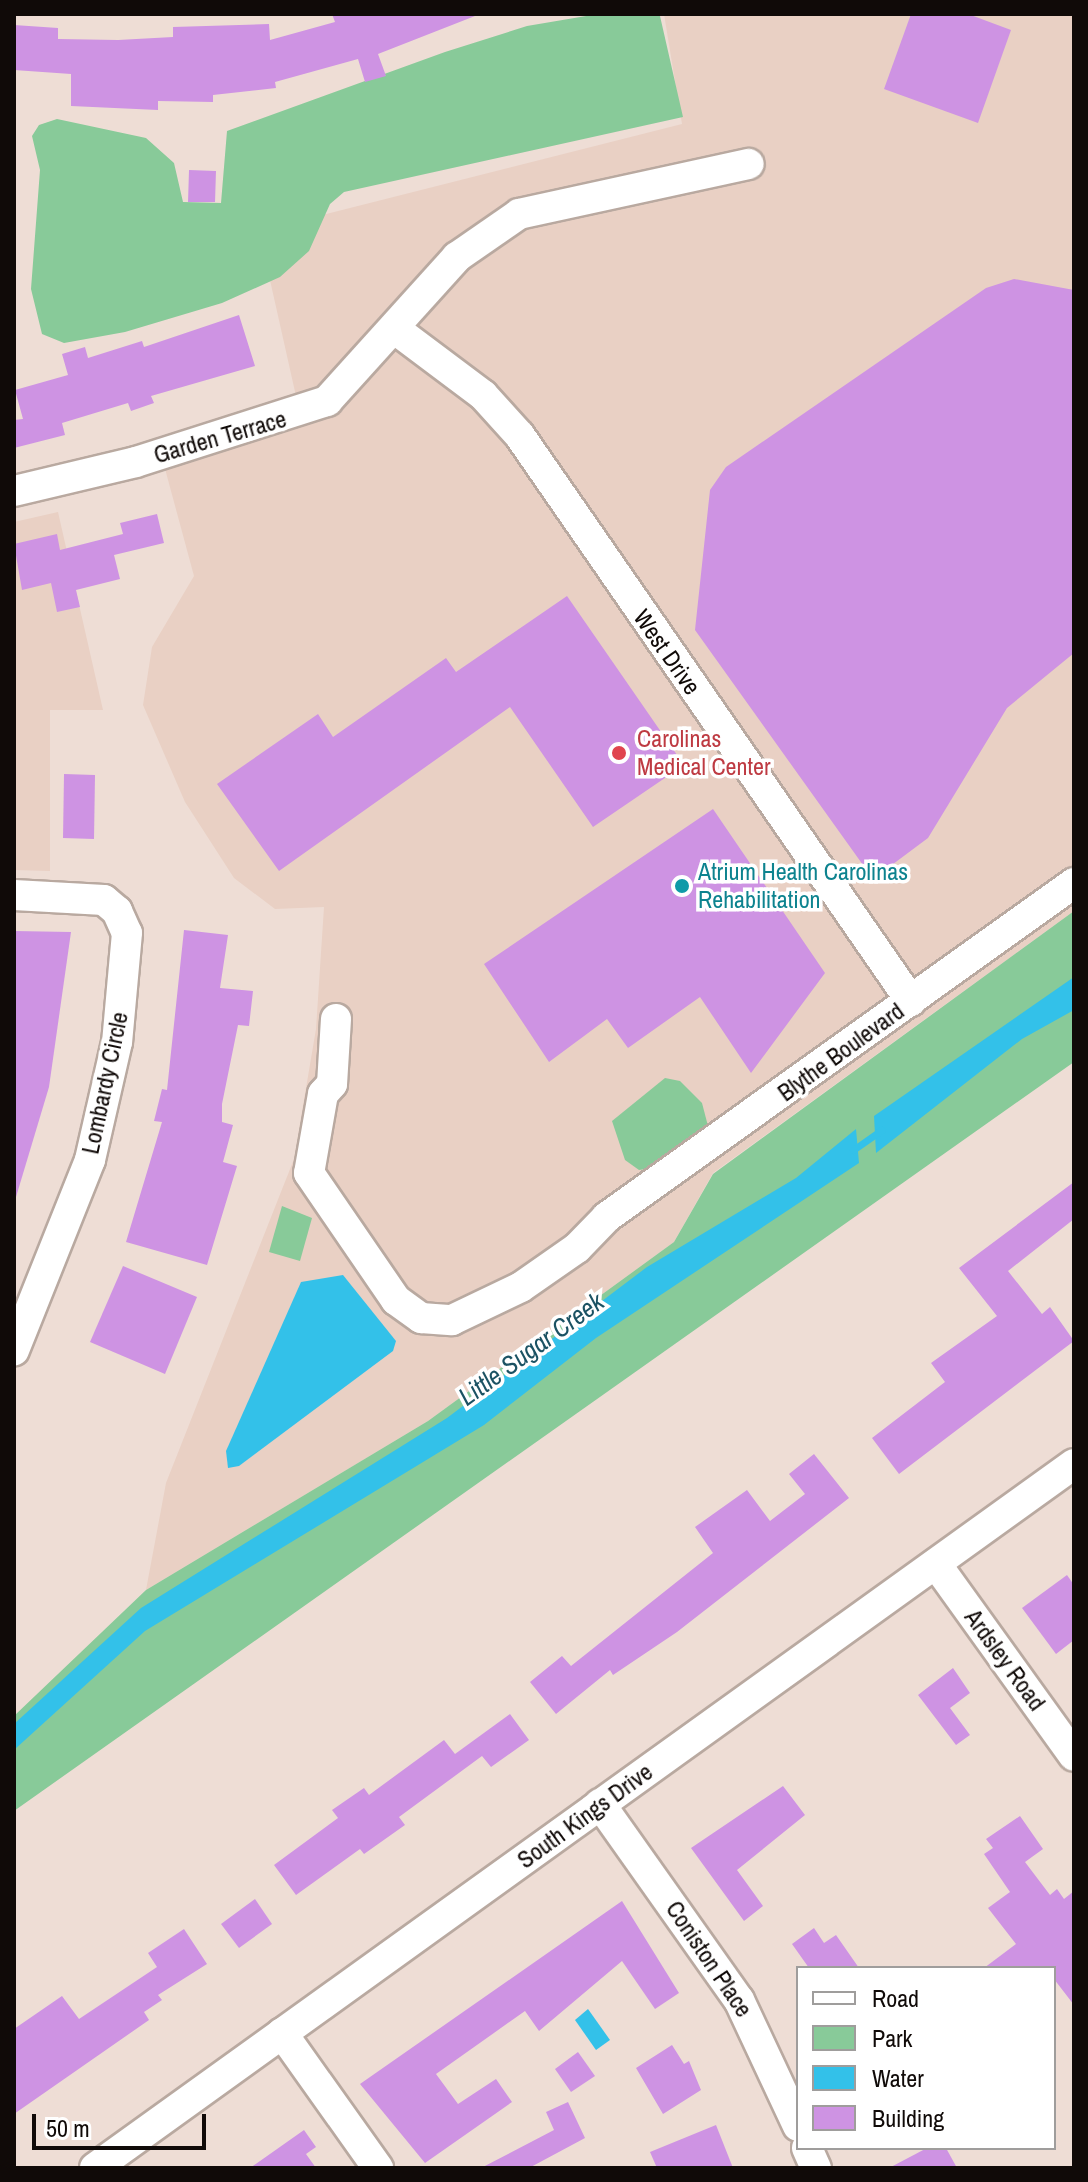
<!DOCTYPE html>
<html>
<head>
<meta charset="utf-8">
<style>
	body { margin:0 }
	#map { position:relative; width:1088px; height:2182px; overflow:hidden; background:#eeddd5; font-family:"Archivo Narrow",sans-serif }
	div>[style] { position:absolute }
	.built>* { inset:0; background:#e9d0c4 }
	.green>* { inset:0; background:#88ca99 }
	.water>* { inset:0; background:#33c1e9 }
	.stream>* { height:7px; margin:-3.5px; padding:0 3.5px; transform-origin:3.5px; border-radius:3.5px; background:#33c1e9 }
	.building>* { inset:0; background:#ce93e3 }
	.roads { filter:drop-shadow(2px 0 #b9a9a0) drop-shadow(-2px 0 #b9a9a0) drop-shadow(0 2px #b9a9a0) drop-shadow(0 -2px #b9a9a0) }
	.minor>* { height:30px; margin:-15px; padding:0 15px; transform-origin:15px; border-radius:15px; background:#fff }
	.dots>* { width:22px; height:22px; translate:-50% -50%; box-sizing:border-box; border:4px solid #fff; border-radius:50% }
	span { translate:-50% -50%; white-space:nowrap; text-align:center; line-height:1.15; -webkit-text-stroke:7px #fff; paint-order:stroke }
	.street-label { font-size:24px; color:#100a08 }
	.health-label { font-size:24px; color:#be3a42 }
	.left { translate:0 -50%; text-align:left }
	.culture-label { font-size:24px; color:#0d838f }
	.water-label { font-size:26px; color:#1b5263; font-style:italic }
	.frame { position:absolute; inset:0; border:16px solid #100a08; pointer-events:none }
	.legend { position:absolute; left:796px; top:1966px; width:260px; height:184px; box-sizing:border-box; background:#fff; border:2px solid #9f9d9c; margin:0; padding:10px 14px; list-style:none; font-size:24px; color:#100a08 }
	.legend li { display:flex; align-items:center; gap:16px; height:40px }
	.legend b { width:40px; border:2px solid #9f9d9c }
	.scale { position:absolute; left:32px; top:2114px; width:174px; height:36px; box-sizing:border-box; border:4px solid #100a08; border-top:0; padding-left:10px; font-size:24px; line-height:28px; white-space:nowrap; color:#100a08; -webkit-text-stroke:6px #fff; paint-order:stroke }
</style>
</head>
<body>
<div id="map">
	<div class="built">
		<div style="clip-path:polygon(664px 14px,1074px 14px,1074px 911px,713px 1173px,674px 1242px,428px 1421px,146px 1590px,166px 1483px,294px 1159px,316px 1029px,324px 907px,275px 909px,234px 878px,185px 802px,143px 705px,152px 647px,194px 576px,161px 454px,300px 414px,259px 231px,682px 124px)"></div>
		<div style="clip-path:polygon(58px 512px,103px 710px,50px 710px,50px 871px,14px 870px,14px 522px)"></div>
	</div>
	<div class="green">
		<div style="clip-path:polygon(598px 14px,660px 16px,683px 117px,344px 192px,330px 204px,309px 251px,280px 277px,222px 303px,125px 332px,64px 343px,42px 334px,31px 289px,40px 170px,32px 136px,39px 125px,57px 119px,146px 138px,174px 163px,183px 202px,221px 203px,227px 131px,445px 52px,527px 26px)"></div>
		<div style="clip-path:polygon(1074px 911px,1074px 1062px,14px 1811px,14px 1716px,146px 1590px,428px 1421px,674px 1242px,713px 1174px)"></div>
		<div style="clip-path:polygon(665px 1078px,680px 1081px,702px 1103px,708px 1126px,652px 1168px,639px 1170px,625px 1160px,612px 1121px)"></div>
		<div style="clip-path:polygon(282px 1206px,312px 1218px,300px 1261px,269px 1252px)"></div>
	</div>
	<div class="water">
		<div style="clip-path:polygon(1074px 977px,1074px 1010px,1022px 1039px,876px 1153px,874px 1116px)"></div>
		<div style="clip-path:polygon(856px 1129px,859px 1163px,596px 1338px,484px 1425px,145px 1631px,14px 1750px,14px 1724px,141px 1608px,447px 1418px,647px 1267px,796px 1178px)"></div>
		<div style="clip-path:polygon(343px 1275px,396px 1341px,393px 1351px,239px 1466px,228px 1468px,226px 1451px,301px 1282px)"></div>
		<div style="clip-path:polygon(588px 2009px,610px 2040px,596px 2050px,575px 2020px)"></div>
	</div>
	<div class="stream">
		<div style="left:853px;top:1150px;width:35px;rotate:-35deg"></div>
	</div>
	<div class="building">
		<div style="clip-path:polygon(332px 14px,475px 16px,378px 54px,386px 76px,365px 82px,358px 59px,275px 82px,276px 88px,213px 95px,213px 102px,158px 101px,158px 110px,71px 106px,71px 74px,14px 70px,14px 25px,58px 28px,58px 39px,118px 40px,173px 37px,173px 27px,269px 24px,270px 40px,335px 22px)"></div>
		<div style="clip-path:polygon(911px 14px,968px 14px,1011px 30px,978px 123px,884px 89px)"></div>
		<div style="clip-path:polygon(189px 170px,216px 171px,215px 202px,188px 202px)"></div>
		<div style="clip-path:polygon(1014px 279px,1074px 290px,1074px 653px,1007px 708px,928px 838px,873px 879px,695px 630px,710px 490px,726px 467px,986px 288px)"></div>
		<div style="clip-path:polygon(239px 315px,255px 366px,151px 396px,154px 403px,131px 411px,128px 403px,62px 423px,65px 435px,14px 448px,14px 420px,23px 419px,15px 390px,68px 375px,62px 354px,85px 347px,88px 358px,142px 341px,144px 347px)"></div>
		<div style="clip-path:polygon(157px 514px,164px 543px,114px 555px,120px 579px,76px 590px,80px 607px,57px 612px,51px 583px,22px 590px,14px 544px,57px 534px,60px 550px,123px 534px,120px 523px)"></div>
		<div style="clip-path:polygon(567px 596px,684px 765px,593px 827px,510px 707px,279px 871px,217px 784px,318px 714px,333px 737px,446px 658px,456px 672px)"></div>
		<div style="clip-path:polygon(64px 774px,95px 775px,94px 839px,63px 838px)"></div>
		<div style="clip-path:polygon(713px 809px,825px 973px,751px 1073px,700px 997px,628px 1048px,607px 1019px,549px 1062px,484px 964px)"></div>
		<div style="clip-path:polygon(184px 930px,228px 935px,220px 988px,253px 991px,249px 1026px,238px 1025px,222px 1104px,222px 1122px,233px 1125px,223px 1162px,237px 1166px,207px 1265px,126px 1242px,162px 1122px,154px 1121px,162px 1089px,167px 1090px)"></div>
		<div style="clip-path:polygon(14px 931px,71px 932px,49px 1087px,16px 1197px)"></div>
		<div style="clip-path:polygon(1074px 1182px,1074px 1219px,1008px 1271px,1042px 1314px,1050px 1307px,1074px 1341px,899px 1474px,872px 1438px,945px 1382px,931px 1363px,997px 1316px,959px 1268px)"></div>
		<div style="clip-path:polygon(123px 1266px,197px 1297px,165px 1374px,90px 1342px)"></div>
		<div style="clip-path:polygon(814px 1454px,849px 1498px,677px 1632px,613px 1675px,610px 1670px,556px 1714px,530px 1682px,562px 1656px,571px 1666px,713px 1553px,695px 1527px,747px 1490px,770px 1521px,805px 1494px,789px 1474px)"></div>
		<div style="clip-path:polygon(1067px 1575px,1074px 1585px,1074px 1640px,1056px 1654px,1022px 1608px)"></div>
		<div style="clip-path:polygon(953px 1668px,970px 1693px,950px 1708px,970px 1735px,956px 1745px,918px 1695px)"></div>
		<div style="clip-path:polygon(510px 1714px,529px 1740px,491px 1767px,482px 1756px,399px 1817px,405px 1825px,364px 1854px,360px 1849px,296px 1895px,274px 1865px,338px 1818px,332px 1810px,364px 1788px,369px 1795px,444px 1740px,455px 1754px)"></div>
		<div style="clip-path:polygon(783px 1786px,805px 1815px,737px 1870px,763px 1906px,744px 1921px,691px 1848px)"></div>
		<div style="clip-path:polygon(1020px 1816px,1043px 1849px,1025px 1862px,1050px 1895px,1057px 1889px,1064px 1899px,1074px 1891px,1074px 2005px,1054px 1979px,1054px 1968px,984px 1968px,1016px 1944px,988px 1908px,1010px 1892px,984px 1854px,993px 1848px,986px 1839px)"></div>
		<div style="clip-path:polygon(255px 1899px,272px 1924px,239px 1948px,221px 1924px)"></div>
		<div style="clip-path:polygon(622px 1901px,679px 1993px,655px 2009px,622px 1961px,539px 2031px,525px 2011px,436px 2074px,458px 2104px,496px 2079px,512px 2102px,425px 2163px,360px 2084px)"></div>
		<div style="clip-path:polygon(814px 1928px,824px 1943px,836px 1935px,859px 1968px,809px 1968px,792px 1944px)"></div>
		<div style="clip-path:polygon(184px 1929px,207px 1964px,158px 1995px,162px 2000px,144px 2012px,149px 2020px,14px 2114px,14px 2029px,62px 1996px,79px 2019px,157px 1967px,148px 1953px)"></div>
		<div style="clip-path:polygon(672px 2045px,684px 2064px,689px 2061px,701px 2090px,663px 2114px,636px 2068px)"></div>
		<div style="clip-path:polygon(578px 2052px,595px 2076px,571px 2092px,555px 2069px)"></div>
		<div style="clip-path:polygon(568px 2102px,585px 2138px,529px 2168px,481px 2168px,554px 2130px,546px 2112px)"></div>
		<div style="clip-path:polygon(716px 2125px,733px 2168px,657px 2168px,650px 2152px)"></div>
		<div style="clip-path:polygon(304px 2130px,316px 2147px,306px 2154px,316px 2168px,250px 2168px)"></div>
		<div style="clip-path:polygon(927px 2148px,946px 2148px,957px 2168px,889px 2168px)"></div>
	</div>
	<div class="roads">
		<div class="minor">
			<div style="left:395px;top:329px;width:110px;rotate:36.9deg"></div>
			<div style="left:483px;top:395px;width:55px;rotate:47.9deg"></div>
			<div style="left:520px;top:436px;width:687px;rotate:55.32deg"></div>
			<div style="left:14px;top:491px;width:125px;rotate:-13.4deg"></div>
			<div style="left:136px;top:462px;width:201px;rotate:-17.7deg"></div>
			<div style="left:327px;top:401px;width:194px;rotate:-47.9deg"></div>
			<div style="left:457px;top:257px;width:75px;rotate:-34.7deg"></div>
			<div style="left:519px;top:214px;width:235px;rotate:-12.3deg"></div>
			<div style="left:14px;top:895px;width:90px;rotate:3.2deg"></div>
			<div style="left:104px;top:900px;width:17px;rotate:40deg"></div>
			<div style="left:117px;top:911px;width:24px;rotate:66deg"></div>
			<div style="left:127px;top:933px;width:109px;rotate:95.2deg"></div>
			<div style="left:117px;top:1042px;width:121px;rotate:102.9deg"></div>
			<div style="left:90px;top:1160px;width:205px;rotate:111.8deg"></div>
			<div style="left:336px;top:1019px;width:65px;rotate:93.5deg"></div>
			<div style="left:332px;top:1084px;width:13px;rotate:132deg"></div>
			<div style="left:323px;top:1094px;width:80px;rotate:100deg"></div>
			<div style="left:309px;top:1173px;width:154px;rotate:55.6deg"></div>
			<div style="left:396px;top:1300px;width:31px;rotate:36deg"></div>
			<div style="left:421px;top:1318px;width:31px;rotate:4deg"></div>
			<div style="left:452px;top:1320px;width:76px;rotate:-25.6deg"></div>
			<div style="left:521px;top:1287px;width:68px;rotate:-34.9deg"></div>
			<div style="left:577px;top:1248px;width:43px;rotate:-45.9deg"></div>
			<div style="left:607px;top:1217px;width:574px;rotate:-35.57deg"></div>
			<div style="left:936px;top:1564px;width:236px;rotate:54.3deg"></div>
			<div style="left:600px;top:1804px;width:240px;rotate:54.7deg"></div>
			<div style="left:739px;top:2000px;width:139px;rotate:64.9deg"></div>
			<div style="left:282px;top:2033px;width:166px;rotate:54.6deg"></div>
			<div style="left:807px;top:2148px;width:22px;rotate:66deg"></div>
			<div style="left:95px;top:2168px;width:1206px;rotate:-35.72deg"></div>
		</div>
	</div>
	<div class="dots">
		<div style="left:619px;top:753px;background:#e0444e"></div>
		<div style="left:682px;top:886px;background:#0f9aa8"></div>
	</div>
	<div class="street-label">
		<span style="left:220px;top:437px;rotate:-16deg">Garden Terrace</span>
		<span style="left:667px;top:652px;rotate:55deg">West Drive</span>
		<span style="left:841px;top:1052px;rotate:-36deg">Blythe Boulevard</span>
		<span style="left:105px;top:1083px;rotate:-78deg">Lombardy Circle</span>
		<span style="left:1005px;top:1660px;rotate:54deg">Ardsley Road</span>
		<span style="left:585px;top:1816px;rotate:-36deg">South Kings Drive</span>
		<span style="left:709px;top:1959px;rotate:56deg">Coniston Place</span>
	</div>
	<div class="health-label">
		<span class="left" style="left:637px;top:753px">Carolinas<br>Medical Center</span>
	</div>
	<div class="culture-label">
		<span class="left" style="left:698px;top:886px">Atrium Health Carolinas<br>Rehabilitation</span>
	</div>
	<div class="water-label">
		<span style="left:531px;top:1349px;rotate:-36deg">Little Sugar Creek</span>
	</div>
	<div class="frame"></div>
	<ul class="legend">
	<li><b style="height:10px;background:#fff"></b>Road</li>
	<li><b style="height:22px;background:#88ca99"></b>Park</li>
	<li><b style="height:22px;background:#33c1e9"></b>Water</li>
	<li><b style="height:22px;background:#ce93e3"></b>Building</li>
	</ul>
	<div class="scale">50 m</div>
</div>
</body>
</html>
